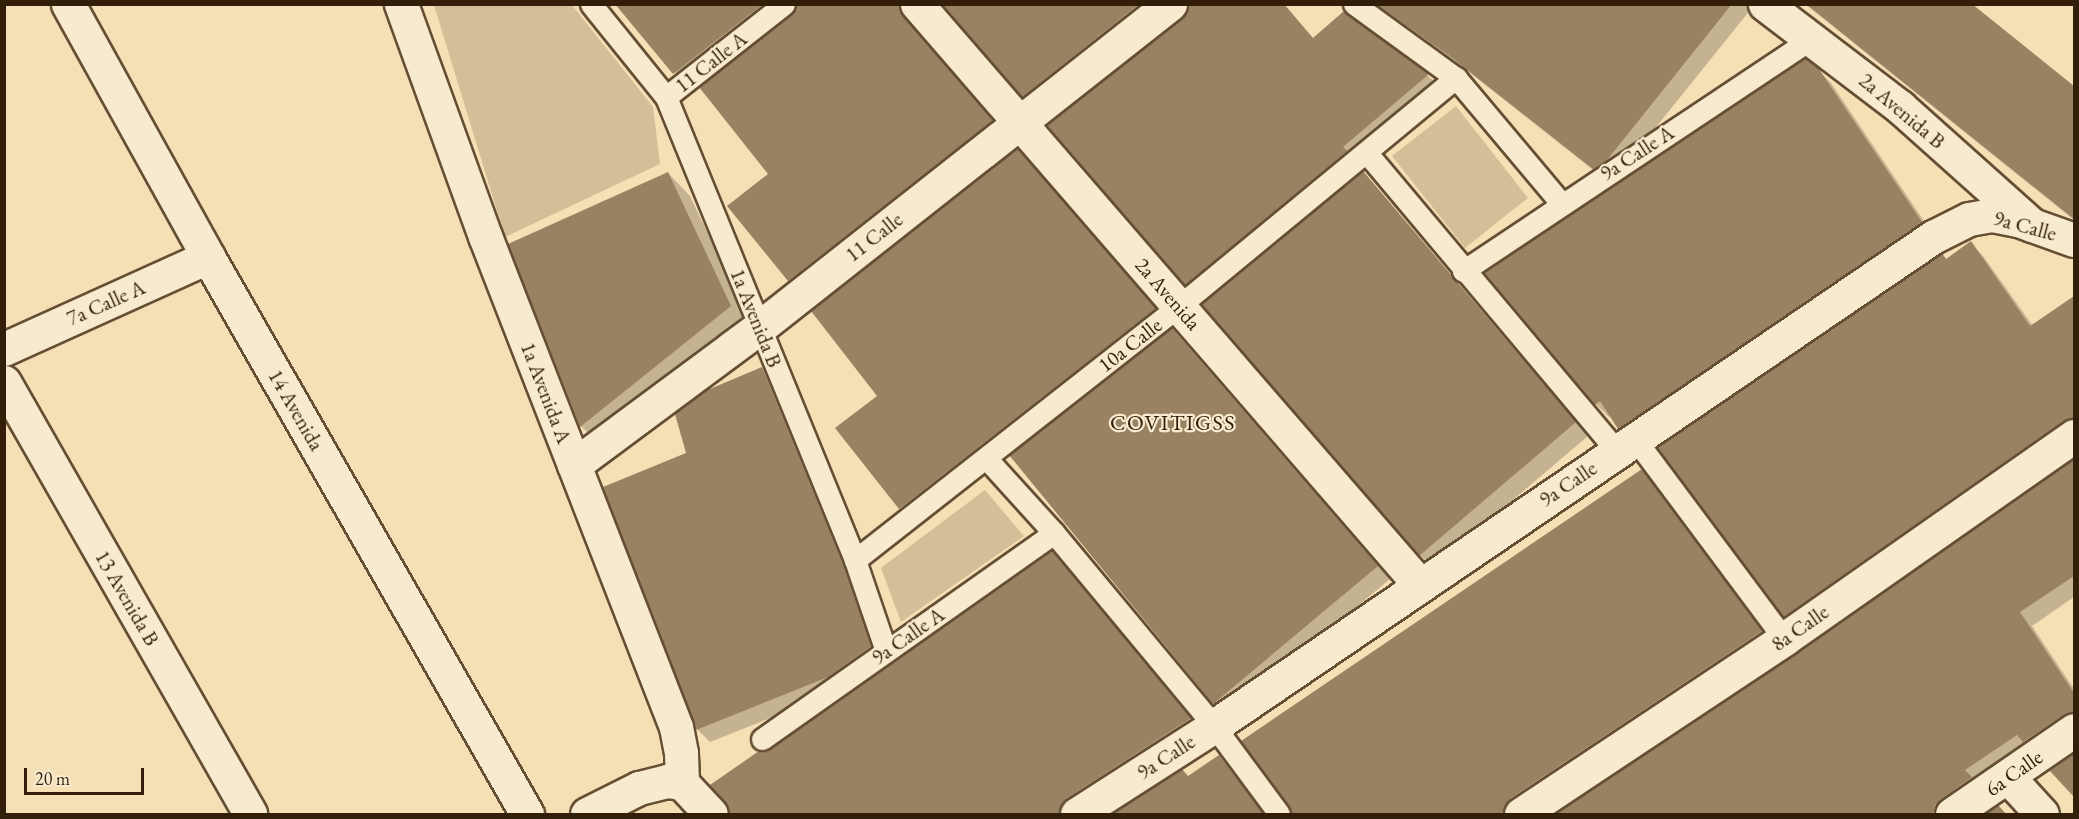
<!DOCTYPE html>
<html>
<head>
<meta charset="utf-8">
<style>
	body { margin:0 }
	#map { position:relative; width:2079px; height:819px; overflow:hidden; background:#f5dfb5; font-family:"EB Garamond",serif }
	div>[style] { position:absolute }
	.green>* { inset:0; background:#d4be98 }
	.shadow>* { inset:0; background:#0003 }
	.building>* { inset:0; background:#988262 }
	.roads { filter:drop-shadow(2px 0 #644e34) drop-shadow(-2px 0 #644e34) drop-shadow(0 2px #644e34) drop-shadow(0 -2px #644e34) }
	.lane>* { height:21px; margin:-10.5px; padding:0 10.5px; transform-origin:10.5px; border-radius:10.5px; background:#f8eacf }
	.street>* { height:33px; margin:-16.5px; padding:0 16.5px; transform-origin:16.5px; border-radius:16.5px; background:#f8eacf }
	.secondary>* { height:33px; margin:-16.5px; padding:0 16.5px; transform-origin:16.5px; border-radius:16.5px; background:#f8eacf }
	span { translate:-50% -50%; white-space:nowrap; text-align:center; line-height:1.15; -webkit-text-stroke:4.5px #f8eacf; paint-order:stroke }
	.street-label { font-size:21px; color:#331e09 }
	.neighbourhood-label { font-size:22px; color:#331e09; letter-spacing:1.5px }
	.frame { position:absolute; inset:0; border:6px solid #331e09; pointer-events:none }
	.scale { position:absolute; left:24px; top:768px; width:120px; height:27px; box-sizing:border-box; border:3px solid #331e09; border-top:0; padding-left:8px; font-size:18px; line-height:21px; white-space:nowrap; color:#331e09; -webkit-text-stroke:4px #f8eacf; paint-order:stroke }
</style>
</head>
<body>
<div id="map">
	<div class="green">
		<div style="clip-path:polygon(434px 5px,572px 5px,653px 107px,660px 164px,505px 237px)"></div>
		<div style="clip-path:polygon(1456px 106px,1528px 198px,1465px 248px,1392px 156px)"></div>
		<div style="clip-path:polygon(985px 490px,1024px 536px,901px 622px,881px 568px)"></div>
	</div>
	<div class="shadow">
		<div style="clip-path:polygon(617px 4px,916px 4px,911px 21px,915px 30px,1004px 134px,802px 293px,789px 280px,770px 174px,797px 5px,790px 6px,687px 86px)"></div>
		<div style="clip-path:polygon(944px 4px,1168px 4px,1036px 109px)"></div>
		<div style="clip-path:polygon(1375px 4px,1755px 4px,1620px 172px,1607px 181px,1465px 69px)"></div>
		<div style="clip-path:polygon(1805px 4px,1969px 4px,2074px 88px,2074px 220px)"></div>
		<div style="clip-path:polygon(1344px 13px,1428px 76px,1441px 88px,1199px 297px,1186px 284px,1183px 20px,1314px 39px)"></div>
		<div style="clip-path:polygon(1818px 70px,1831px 83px,1934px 236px,1632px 441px,1611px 416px,1609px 417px,1596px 404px,1486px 273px)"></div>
		<div style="clip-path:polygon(1030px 163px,1167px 322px,913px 521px,838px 429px,879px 397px)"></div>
		<div style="clip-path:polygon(668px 173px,690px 196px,753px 329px,603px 448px,581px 426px)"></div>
		<div style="clip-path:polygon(1363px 173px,1588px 436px,1433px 568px,1420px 555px)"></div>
		<div style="clip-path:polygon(1970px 243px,1983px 256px,2033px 326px,2074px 299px,2074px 435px,1797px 629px,1784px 616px,1942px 255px,1947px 260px)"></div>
		<div style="clip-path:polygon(1172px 330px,1390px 579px,1227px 716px,1214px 703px)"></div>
		<div style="clip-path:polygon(762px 368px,775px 381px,883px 660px,841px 690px,710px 742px,697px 729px,688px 454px)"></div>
		<div style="clip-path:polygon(2074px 460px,2074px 597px,2032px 626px,2074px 689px,2074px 729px,1952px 814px,1557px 814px,1795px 656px)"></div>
		<div style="clip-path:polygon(1641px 471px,1654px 484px,1774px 645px,1521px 814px,1292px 814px,1291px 806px)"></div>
		<div style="clip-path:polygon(1065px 565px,1203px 732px,1077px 814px,732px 814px,731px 812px,770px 751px)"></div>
		<div style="clip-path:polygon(2074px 754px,2074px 795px,2051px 770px)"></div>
		<div style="clip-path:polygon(1219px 757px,1265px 814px,1114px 814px,1182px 771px,1189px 777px)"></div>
	</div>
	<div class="building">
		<div style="clip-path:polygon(615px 4px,763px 4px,673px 74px)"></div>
		<div style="clip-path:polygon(796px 4px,899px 4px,903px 16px,993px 120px,788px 281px,727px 206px,768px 174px,699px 87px,792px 14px)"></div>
		<div style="clip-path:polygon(942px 4px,1139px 4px,1022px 97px)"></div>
		<div style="clip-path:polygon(1188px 4px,1284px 4px,1313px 38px,1344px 11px,1429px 74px,1343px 147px,1347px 151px,1185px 285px,1047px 125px,1182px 19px)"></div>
		<div style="clip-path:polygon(1376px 4px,1732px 4px,1607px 160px,1593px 169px,1451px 57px)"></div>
		<div style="clip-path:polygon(1806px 4px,1972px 4px,2074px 86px,2074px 219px)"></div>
		<div style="clip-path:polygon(1805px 58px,1819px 69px,1922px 222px,1618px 429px,1600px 401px,1595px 405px,1484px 272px)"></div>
		<div style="clip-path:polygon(1017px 148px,1156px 308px,899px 509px,835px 428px,877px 396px,811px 311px)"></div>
		<div style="clip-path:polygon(1363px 171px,1576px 422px,1419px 556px,1201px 304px)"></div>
		<div style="clip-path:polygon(668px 172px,731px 306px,580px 427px,508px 244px)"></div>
		<div style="clip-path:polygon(1971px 241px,2030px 326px,2074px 296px,2074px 418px,2063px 421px,1783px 617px,1657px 447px,1942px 253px,1946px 259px)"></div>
		<div style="clip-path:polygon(1172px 328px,1378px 566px,1213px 704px,1009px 455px)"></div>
		<div style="clip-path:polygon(762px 367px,843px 564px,871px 646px,828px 677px,696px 730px,603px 487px,686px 453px,675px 414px,705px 391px)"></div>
		<div style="clip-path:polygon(2074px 459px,2074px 576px,2020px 612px,2074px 693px,2074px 712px,2063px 715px,2023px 742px,2017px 735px,1965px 770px,1972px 777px,1941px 799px,1935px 805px,1933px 814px,1554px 814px,1794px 655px)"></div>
		<div style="clip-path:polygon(1642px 469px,1762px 631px,1511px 798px,1505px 805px,1502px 814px,1291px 814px,1289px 806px,1241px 741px)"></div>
		<div style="clip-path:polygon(1052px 550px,1191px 718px,1067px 798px,1061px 805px,1058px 814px,730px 814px,725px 802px,710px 785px,759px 751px,769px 749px)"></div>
		<div style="clip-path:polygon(2074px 752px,2074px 797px,2049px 770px)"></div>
		<div style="clip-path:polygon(1219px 755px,1264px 814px,1111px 814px,1182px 769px,1188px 776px)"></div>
		<div style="clip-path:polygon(1998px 805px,2006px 814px,1984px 814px)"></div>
	</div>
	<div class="roads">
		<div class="lane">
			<div style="left:591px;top:4px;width:119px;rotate:51.1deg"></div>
			<div style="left:666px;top:97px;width:500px;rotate:67.79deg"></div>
			<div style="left:855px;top:560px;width:96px;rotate:71.2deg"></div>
			<div style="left:1354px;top:4px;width:126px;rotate:36deg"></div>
			<div style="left:1456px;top:78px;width:163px;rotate:50deg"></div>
			<div style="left:666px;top:97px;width:150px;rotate:-38.2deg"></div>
			<div style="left:1366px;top:152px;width:390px;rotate:50deg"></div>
			<div style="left:1463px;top:271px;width:420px;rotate:-33.7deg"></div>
			<div style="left:1635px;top:439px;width:249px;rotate:53.3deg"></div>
			<div style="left:986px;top:458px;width:101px;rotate:47.8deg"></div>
			<div style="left:1054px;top:533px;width:251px;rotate:50.3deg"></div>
			<div style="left:1214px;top:726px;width:109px;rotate:53.5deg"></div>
			<div style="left:855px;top:560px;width:412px;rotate:-38.1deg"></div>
			<div style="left:1179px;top:306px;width:359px;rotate:-39.5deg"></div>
			<div style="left:762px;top:739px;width:357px;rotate:-35.2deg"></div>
		</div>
		<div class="street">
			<div style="left:68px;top:4px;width:289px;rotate:61deg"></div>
			<div style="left:208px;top:257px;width:642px;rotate:60.2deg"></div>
			<div style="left:401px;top:4px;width:247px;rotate:70.1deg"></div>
			<div style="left:485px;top:236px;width:527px;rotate:68.74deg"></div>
			<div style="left:676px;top:727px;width:26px;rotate:79deg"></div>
			<div style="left:681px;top:753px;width:30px;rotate:88deg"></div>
			<div style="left:917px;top:4px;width:767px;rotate:49.12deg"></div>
			<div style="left:1765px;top:4px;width:170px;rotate:37.3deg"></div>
			<div style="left:1900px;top:107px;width:177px;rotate:41.8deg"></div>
			<div style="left:4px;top:349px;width:224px;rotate:-24.3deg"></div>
			<div style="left:4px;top:382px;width:497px;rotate:60.3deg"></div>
			<div style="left:574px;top:465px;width:232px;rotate:-36.6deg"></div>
			<div style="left:760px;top:327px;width:522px;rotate:-38.23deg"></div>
			<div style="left:2008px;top:777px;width:50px;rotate:47.4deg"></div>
			<div style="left:1521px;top:814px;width:316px;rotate:-33.6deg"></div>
			<div style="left:1784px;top:639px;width:354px;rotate:-35deg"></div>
			<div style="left:1952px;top:814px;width:148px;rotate:-34.5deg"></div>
		</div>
		<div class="secondary">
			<div style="left:587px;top:814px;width:58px;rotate:-26.6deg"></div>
			<div style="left:639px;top:788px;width:29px;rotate:-14deg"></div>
			<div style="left:667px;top:781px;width:15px;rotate:8deg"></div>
			<div style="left:682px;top:783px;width:42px;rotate:46.9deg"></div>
			<div style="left:1077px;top:814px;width:163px;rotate:-32.7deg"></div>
			<div style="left:1214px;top:726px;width:870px;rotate:-34.22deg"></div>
			<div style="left:1933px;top:237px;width:40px;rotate:-26.6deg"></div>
			<div style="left:1969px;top:219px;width:23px;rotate:-10deg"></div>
			<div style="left:1992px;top:215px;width:26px;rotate:11deg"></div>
			<div style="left:2018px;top:220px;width:59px;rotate:19.7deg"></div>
		</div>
	</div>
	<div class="street-label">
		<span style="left:711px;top:62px;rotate:-38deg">11 Calle A</span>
		<span style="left:1902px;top:111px;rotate:40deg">2a Avenida B</span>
		<span style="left:1637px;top:153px;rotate:-33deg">9a Calle A</span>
		<span style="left:2025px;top:226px;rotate:15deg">9a Calle</span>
		<span style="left:874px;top:237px;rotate:-38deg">11 Calle</span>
		<span style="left:1168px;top:294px;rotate:49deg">2a Avenida</span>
		<span style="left:106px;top:303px;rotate:-24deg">7a Calle A</span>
		<span style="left:756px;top:318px;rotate:68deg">1a Avenida B</span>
		<span style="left:1130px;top:345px;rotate:-38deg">10a Calle</span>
		<span style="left:546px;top:393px;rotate:69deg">1a Avenida A</span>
		<span style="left:296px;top:410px;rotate:60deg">14 Avenida</span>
		<span style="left:1568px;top:484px;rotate:-34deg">9a Calle</span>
		<span style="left:127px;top:598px;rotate:60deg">13 Avenida B</span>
		<span style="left:1800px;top:628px;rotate:-35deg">8a Calle</span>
		<span style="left:908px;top:636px;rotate:-35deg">9a Calle A</span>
		<span style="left:1166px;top:757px;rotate:-33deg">9a Calle</span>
		<span style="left:2014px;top:773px;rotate:-35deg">6a Calle</span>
	</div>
	<div class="neighbourhood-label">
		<span style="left:1173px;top:423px">COVITIGSS</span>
	</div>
	<div class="frame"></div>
	<div class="scale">20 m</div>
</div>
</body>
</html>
